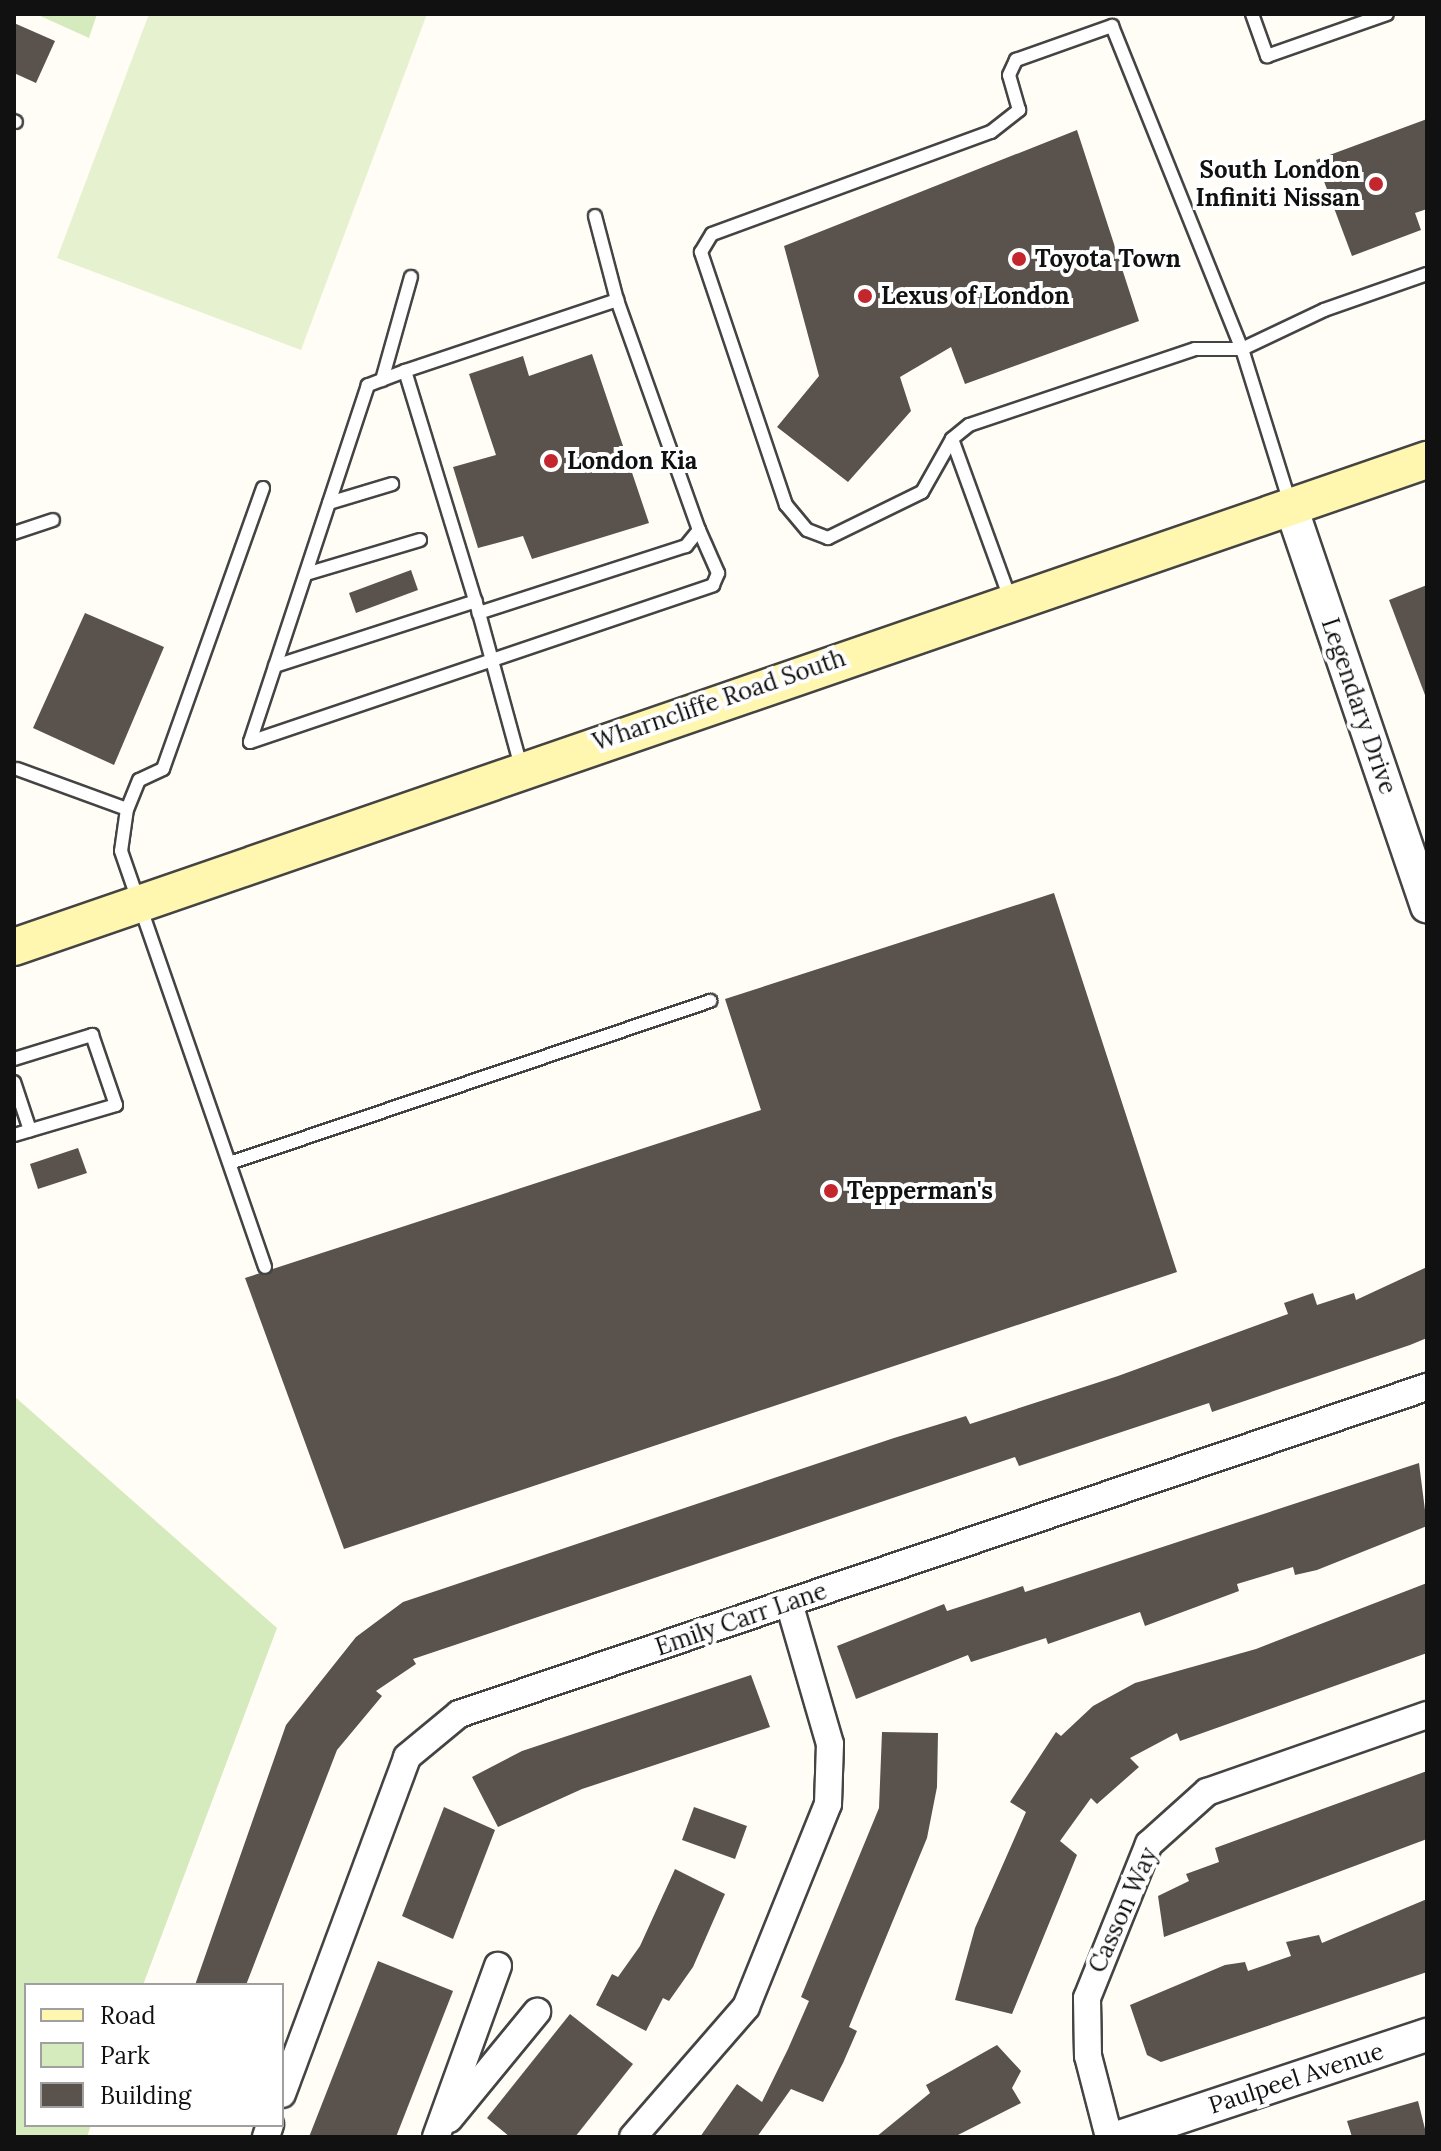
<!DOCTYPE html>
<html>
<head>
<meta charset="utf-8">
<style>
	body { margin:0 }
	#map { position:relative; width:1441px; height:2151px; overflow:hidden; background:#fffdf5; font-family:Lora,serif }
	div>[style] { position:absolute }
	.green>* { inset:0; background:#d5ebbd }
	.pitch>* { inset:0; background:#e6f2cf }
	.building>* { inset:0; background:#5a524d }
	.roads { filter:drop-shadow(2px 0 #444) drop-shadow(-2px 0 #444) drop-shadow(0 2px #444) drop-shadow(0 -2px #444) }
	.service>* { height:12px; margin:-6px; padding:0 6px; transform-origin:6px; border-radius:6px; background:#fff }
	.minor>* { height:26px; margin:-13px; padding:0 13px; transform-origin:13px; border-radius:13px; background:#fff }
	.tertiary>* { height:32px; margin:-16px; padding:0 16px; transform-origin:16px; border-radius:16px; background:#fff }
	.secondary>* { height:36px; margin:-18px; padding:0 18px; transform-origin:18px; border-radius:18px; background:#fff6b0 }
	.dots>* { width:22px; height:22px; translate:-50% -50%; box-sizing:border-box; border:4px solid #fff; border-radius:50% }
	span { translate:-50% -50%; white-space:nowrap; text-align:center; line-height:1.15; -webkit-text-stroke:8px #fff; paint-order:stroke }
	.poi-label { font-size:24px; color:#111; font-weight:700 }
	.right { translate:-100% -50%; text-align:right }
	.left { translate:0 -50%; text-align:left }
	.street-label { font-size:24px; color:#111 }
	.frame { position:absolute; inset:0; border:16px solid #111; pointer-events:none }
	.legend { position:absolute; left:24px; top:1983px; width:260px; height:144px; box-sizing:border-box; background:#fff; border:2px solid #a0a0a0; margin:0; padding:10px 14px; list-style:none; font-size:24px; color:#111 }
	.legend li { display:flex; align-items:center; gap:16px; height:40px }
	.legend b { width:40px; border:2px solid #a0a0a0 }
</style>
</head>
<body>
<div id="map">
	<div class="green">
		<div style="clip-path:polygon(36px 14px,97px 14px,89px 38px)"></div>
		<div style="clip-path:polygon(14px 1396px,277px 1628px,143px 1985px,26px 1985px,26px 2125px,91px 2125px,87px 2137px,14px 2137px)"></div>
	</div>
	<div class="pitch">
		<div style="clip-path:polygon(149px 14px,427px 14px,301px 350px,57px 258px)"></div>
	</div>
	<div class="building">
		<div style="clip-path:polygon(14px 23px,55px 41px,36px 83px,14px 73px)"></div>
		<div style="clip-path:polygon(1427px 119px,1427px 209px,1415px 213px,1421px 230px,1352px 256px,1316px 160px)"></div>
		<div style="clip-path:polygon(1077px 130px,1139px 321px,965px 384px,951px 347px,900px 377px,911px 411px,848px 482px,777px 427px,819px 376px,784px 246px)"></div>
		<div style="clip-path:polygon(592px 354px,649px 523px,532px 559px,523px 536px,478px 548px,453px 467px,496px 455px,469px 374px,523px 356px,529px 376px)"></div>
		<div style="clip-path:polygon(411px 570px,418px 590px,356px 613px,349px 593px)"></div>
		<div style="clip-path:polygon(1427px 585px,1427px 694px,1425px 695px,1389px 600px)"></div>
		<div style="clip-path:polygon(85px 613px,164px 647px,114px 765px,33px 728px)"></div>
		<div style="clip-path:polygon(1054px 893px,1177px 1272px,344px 1549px,245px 1278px,761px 1110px,725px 999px)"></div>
		<div style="clip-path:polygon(78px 1148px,87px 1173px,38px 1189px,30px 1164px)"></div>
		<div style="clip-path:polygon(1427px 1267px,1427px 1338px,1410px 1345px,1212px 1412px,1209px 1403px,1019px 1466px,1015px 1457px,413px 1659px,416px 1664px,376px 1691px,382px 1696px,337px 1750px,246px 1985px,195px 1985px,286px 1725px,356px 1637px,403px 1602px,894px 1438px,966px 1416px,970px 1424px,1118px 1376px,1288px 1314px,1284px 1303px,1313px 1293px,1317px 1305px,1354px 1293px,1356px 1300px)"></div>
		<div style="clip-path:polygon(1419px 1463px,1427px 1526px,1317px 1570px,1295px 1575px,1293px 1567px,1237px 1584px,1239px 1591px,1145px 1626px,1140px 1612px,1048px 1644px,1046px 1638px,971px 1662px,968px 1655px,856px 1699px,837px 1646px,944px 1604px,947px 1611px,1023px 1586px,1025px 1592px)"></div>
		<div style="clip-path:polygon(1427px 1583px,1427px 1653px,1180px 1741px,1177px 1733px,1130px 1758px,1139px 1767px,1097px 1804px,1091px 1798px,1060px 1841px,1077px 1855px,1012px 2014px,955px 2000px,975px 1928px,1026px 1812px,1010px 1802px,1056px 1732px,1061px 1736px,1093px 1706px,1135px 1683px,1256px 1649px)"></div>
		<div style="clip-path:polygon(751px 1675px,770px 1727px,582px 1789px,498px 1827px,472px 1777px,522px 1751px)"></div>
		<div style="clip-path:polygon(882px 1732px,938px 1733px,937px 1787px,927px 1838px,849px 2027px,857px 2031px,843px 2063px,823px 2102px,791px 2089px,757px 2137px,700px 2137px,737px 2084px,762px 2102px,788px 2049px,809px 2001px,801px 1997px,879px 1808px)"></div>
		<div style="clip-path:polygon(1427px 1771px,1427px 1839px,1164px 1937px,1158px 1896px,1189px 1881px,1186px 1874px,1219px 1862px,1215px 1848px)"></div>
		<div style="clip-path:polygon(444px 1807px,495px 1830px,453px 1939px,402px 1916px)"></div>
		<div style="clip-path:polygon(694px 1807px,747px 1826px,735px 1859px,682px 1840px)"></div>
		<div style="clip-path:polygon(675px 1869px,725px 1894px,693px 1967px,669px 2001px,663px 1998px,646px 2031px,596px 2005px,612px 1974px,618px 1977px,640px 1946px)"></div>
		<div style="clip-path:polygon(1427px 1899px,1427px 1972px,1161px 2062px,1147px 2055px,1130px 2005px,1225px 1965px,1245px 1962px,1248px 1971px,1291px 1956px,1286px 1942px,1319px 1935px,1322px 1943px)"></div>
		<div style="clip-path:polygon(378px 1961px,453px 1991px,396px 2137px,309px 2137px)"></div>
		<div style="clip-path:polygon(570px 2014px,633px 2064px,575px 2137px,510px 2137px,487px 2118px)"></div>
		<div style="clip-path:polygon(997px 2045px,1021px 2071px,1012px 2088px,1021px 2103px,954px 2137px,876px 2137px,930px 2093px,926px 2085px)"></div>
		<div style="clip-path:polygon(1418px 2101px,1427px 2137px,1352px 2137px,1347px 2121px)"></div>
	</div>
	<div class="roads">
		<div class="service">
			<div style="left:1252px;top:14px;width:45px;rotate:70.3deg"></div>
			<div style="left:1267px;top:56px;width:127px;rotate:-19.3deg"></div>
			<div style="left:14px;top:121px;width:2px;rotate:27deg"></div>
			<div style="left:595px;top:216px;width:87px;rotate:75.3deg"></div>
			<div style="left:405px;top:371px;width:40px;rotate:159deg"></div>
			<div style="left:368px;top:385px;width:376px;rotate:108.3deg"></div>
			<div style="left:250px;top:742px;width:489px;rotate:-18.7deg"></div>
			<div style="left:713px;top:585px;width:13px;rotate:-67deg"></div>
			<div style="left:718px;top:573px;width:47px;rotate:-113.8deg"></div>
			<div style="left:382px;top:380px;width:107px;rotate:-74.3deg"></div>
			<div style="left:952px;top:439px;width:172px;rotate:70deg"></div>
			<div style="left:263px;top:488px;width:298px;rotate:109.6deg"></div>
			<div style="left:163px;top:769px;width:26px;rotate:155deg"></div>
			<div style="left:139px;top:780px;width:31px;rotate:112deg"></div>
			<div style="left:127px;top:809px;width:42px;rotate:98.1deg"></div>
			<div style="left:121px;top:851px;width:440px;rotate:70.9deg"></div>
			<div style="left:329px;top:503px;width:66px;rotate:-16.8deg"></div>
			<div style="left:1290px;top:503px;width:161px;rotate:-107.3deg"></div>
			<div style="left:1242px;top:349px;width:47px;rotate:180deg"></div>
			<div style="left:1195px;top:349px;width:238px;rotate:161.4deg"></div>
			<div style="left:969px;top:425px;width:22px;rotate:141deg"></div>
			<div style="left:952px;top:439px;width:61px;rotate:119.5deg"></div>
			<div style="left:922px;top:492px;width:105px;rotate:153.9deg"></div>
			<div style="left:828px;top:538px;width:22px;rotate:-159deg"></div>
			<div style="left:807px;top:530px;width:33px;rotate:-130deg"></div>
			<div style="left:786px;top:505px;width:267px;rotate:-108.6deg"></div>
			<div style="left:701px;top:252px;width:21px;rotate:-59deg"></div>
			<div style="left:712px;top:234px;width:297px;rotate:-20.1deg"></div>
			<div style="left:991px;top:132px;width:36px;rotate:-38deg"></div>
			<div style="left:1019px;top:110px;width:36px;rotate:-106deg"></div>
			<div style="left:1009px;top:75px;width:17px;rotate:-65deg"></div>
			<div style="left:1016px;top:60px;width:102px;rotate:-19.5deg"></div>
			<div style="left:1112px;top:26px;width:348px;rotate:68.1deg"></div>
			<div style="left:1242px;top:349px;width:91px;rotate:-25.4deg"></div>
			<div style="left:1324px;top:310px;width:109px;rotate:-19.3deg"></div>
			<div style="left:14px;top:533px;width:41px;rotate:-18.4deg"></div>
			<div style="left:306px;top:574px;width:119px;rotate:-16.6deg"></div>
			<div style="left:479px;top:613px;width:253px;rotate:-107deg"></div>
			<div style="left:405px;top:371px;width:224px;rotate:-18.5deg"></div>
			<div style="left:617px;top:300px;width:244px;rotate:70.4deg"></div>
			<div style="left:699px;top:530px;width:21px;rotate:129deg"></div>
			<div style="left:686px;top:546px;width:218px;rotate:162.1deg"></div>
			<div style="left:479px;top:613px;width:160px;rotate:74.7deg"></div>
			<div style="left:275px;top:666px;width:211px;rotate:-17.9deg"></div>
			<div style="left:17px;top:769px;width:117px;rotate:20deg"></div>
			<div style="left:14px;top:1059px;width:82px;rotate:-17.1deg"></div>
			<div style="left:92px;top:1035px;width:74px;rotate:71.1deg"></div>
			<div style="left:116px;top:1105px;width:106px;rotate:163.6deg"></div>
			<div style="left:14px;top:1082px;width:51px;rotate:71.6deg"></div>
			<div style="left:230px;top:1163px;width:507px;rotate:-18.65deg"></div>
		</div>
		<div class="minor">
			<div style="left:282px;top:2094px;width:359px;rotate:-69.6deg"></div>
			<div style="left:407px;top:1757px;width:67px;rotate:-39.6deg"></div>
			<div style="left:459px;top:1714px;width:1022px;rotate:-18.67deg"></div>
			<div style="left:449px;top:2119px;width:139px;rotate:-50.6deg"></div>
			<div style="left:266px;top:2137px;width:13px;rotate:-72deg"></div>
			<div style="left:436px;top:2137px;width:182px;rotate:-70.1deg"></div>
			<div style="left:633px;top:2137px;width:172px;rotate:-49deg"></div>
			<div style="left:746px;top:2007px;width:219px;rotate:-68deg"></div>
			<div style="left:828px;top:1804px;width:60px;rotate:-88.1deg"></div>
			<div style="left:830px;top:1744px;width:147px;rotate:-106.2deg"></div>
			<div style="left:1109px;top:2137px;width:84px;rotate:-104.5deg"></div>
			<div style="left:1088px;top:2056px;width:58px;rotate:-91deg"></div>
			<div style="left:1087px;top:1998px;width:166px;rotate:-68.1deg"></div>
			<div style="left:1149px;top:1844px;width:78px;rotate:-41.9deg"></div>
			<div style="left:1207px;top:1792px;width:233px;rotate:-19.3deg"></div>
		</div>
		<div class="tertiary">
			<div style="left:1291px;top:507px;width:422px;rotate:71.2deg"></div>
			<div style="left:1120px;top:2137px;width:324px;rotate:-18.4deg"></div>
		</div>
		<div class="secondary">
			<div style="left:14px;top:947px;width:1495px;rotate:-19.02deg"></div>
		</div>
	</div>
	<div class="dots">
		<div style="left:1376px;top:184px;background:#c4262e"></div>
		<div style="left:1019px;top:259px;background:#c4262e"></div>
		<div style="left:865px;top:296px;background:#c4262e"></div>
		<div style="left:551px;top:461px;background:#c4262e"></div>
		<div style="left:831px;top:1191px;background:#c4262e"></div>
	</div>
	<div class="poi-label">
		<span class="right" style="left:1360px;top:184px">South London<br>Infiniti Nissan</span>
		<span class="left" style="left:1035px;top:259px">Toyota Town</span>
		<span class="left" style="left:881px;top:296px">Lexus of London</span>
		<span class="left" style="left:567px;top:461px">London Kia</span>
		<span class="left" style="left:847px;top:1191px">Tepperman's</span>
	</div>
	<div class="street-label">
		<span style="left:719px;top:700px;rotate:-19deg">Wharncliffe Road South</span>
		<span style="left:1359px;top:706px;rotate:71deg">Legendary Drive</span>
		<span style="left:741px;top:1619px;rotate:-19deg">Emily Carr Lane</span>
		<span style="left:1123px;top:1910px;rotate:-66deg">Casson Way</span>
		<span style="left:1296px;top:2078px;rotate:-18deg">Paulpeel Avenue</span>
	</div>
	<div class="frame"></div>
	<ul class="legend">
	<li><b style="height:10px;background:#fff6b0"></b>Road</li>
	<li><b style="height:22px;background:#d5ebbd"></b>Park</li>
	<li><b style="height:22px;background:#5a524d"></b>Building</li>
	</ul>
</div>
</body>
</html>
